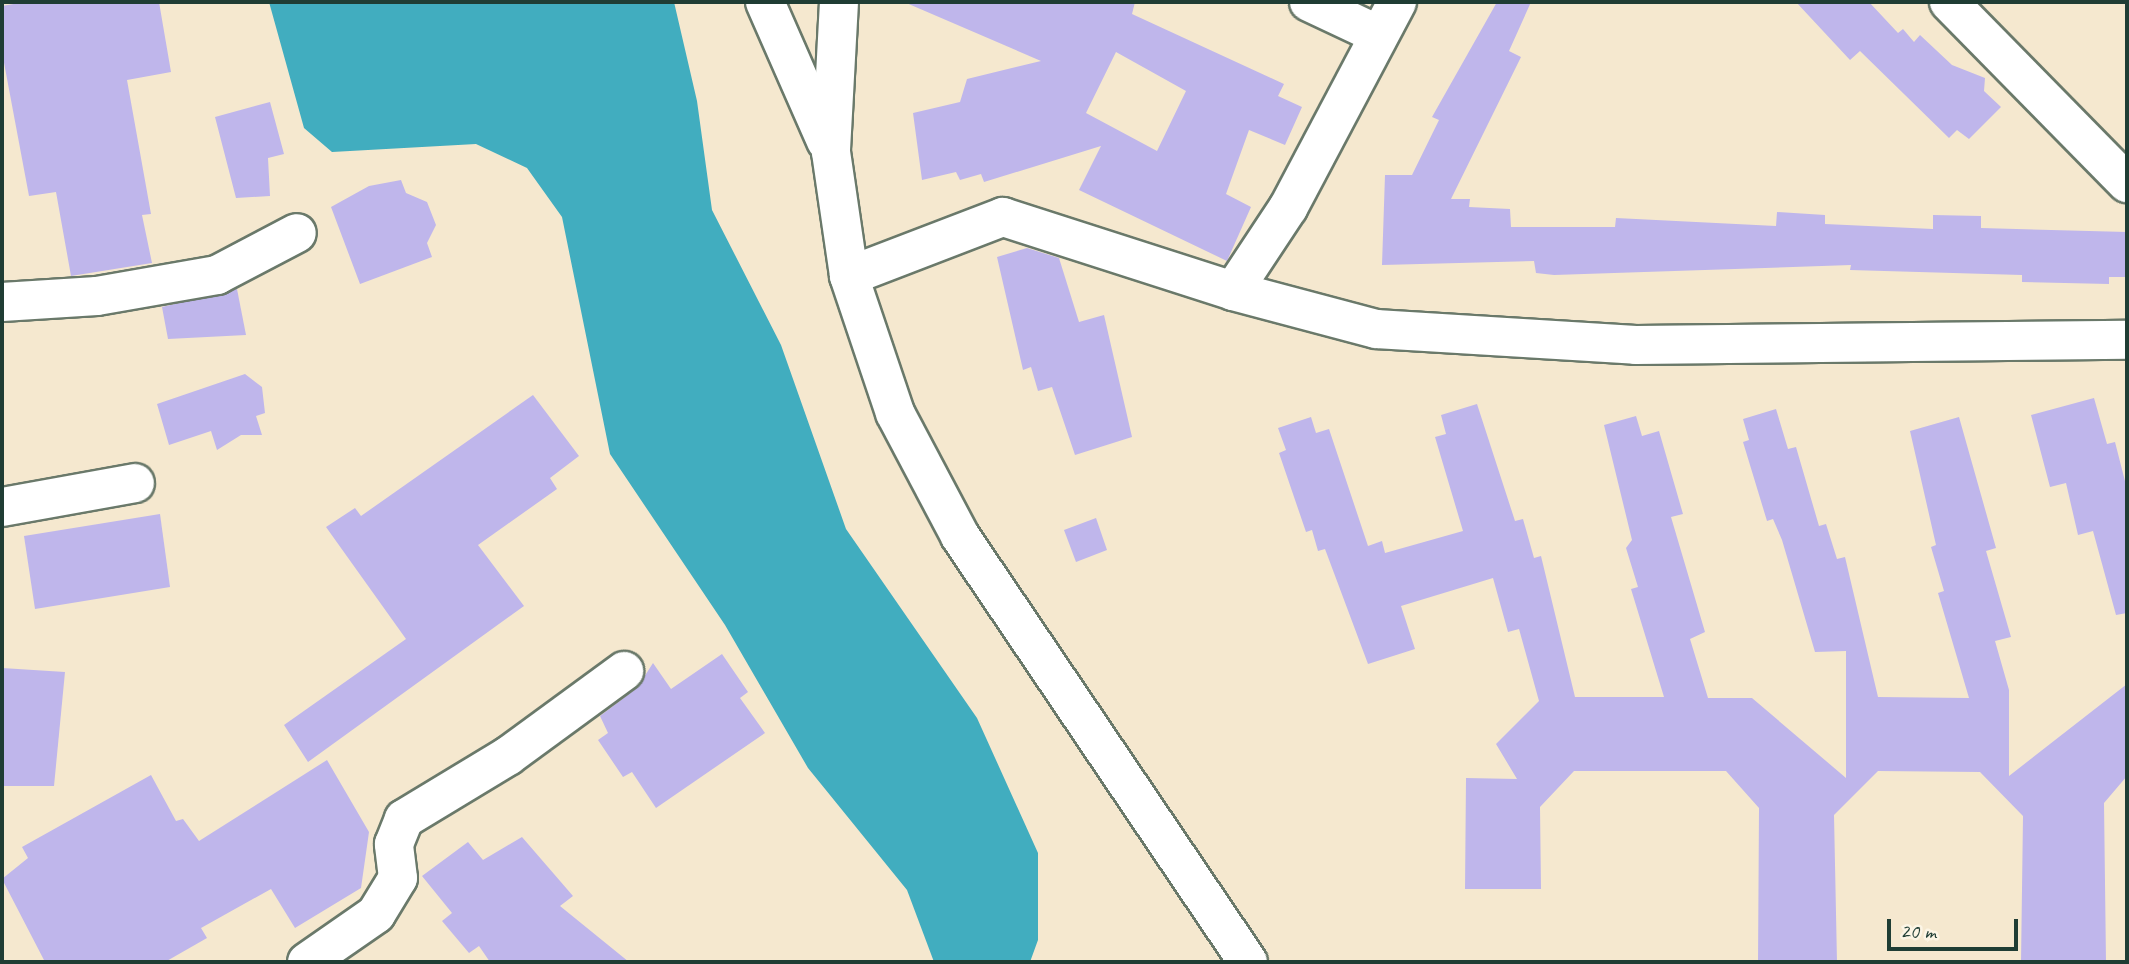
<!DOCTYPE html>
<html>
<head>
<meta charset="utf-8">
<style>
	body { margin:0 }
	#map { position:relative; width:2129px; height:964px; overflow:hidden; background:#f5e8cf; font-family:Caveat,sans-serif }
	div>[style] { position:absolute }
	.water>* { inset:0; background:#41adbf }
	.building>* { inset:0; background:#bfb6eb }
	.roads { filter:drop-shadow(2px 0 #6a796a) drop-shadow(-2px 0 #6a796a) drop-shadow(0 2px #6a796a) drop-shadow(0 -2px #6a796a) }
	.minor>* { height:38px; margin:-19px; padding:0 19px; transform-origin:19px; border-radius:19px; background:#fff }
	.major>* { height:38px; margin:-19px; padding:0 19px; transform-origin:19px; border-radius:19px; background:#fff }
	span { translate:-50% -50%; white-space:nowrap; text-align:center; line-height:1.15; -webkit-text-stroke:7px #fcf5e5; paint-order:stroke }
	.frame { position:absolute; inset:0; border:4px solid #1f3d34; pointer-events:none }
	.scale { position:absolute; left:1887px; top:919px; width:131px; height:32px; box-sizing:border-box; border:4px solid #1f3d34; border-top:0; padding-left:9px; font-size:21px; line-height:24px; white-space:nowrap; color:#1f3d34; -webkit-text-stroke:5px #fcf5e5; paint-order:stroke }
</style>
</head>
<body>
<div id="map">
	<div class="water">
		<div style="clip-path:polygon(269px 2px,674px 2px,697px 101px,712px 210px,781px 345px,846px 529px,977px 718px,1038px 853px,1038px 940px,1030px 962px,934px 962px,907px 890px,808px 768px,725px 625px,610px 454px,562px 217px,527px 168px,476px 144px,332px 152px,304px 128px)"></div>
	</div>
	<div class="building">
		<div style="clip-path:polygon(25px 2px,159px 2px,171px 72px,127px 80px,151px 214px,142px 215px,152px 263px,71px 276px,56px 192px,29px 196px,2px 52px,2px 6px)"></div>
		<div style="clip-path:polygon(evenodd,904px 2px,1135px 2px,1132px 14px,1284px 84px,1278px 96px,1302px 107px,1285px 145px,1249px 130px,1226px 194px,1251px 207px,1227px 261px,1079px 190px,1101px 146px,984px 182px,981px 174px,960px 180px,956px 172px,922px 180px,913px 113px,960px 102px,967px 79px,1041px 61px,904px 2px,1116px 52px,1186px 91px,1157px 151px,1086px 113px,1116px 52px)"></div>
		<div style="clip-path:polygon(1497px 2px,1531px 2px,1509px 51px,1521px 57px,1451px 199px,1470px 199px,1469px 207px,1510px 209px,1511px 227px,1615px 227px,1616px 218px,1776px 226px,1777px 212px,1825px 215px,1825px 224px,1933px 229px,1933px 215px,1981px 216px,1981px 228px,2127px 232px,2127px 277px,2109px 277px,2109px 284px,2022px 282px,2022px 275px,1850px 270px,1851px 265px,1554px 275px,1536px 273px,1534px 261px,1382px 265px,1385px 175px,1412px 175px,1439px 120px,1432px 117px)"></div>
		<div style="clip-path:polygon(1796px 2px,1869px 2px,1898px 33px,1903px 29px,1914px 42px,1920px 35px,1952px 65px,1985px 78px,1984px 91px,2001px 107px,1969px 139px,1957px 130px,1949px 138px,1860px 51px,1850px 60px)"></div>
		<div style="clip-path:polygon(270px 102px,284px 154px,268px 158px,270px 196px,236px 198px,215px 117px)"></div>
		<div style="clip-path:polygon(401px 180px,406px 193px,427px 202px,436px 225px,427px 243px,432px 257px,360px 284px,331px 207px,369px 186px)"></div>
		<div style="clip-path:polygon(1027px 248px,1059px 258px,1079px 322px,1104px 315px,1132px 437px,1075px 455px,1052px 387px,1038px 391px,1031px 367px,1023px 370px,997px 257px)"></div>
		<div style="clip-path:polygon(237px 289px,246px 335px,168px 339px,162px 307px)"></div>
		<div style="clip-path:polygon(245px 374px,262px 387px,265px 413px,256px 416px,262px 435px,241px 435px,217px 450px,211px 431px,169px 445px,157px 404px)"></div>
		<div style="clip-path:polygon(533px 395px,579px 456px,550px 478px,557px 489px,478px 545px,524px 606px,308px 762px,284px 725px,406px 639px,326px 527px,355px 508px,361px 516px)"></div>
		<div style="clip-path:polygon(2094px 398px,2107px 444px,2115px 442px,2127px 489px,2127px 613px,2116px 615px,2093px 531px,2078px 535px,2066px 483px,2050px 487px,2031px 415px)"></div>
		<div style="clip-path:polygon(1477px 404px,1515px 521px,1523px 519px,1534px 558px,1541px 556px,1575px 697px,1664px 697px,1631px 589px,1638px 587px,1626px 548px,1632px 540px,1604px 425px,1636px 416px,1642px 436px,1659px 431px,1683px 514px,1671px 517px,1705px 632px,1690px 639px,1708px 698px,1752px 698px,1846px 778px,1846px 651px,1815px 652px,1782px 540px,1773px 519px,1767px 521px,1743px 442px,1749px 440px,1743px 419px,1776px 409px,1788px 449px,1796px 447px,1819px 526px,1826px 524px,1837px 559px,1845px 557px,1878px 697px,1969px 698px,1938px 593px,1944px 591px,1931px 547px,1936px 545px,1910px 431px,1959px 417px,1996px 548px,1986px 551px,2011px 637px,1995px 641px,2009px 690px,2009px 776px,2127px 684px,2127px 776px,2104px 803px,2106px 962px,2021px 962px,2023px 816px,1980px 772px,1878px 771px,1834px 815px,1837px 962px,1758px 962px,1759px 808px,1726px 771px,1574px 771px,1540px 807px,1541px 889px,1465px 889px,1466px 778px,1517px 779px,1496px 744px,1539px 701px,1519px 629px,1508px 632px,1493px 578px,1401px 606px,1415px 649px,1368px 664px,1325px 549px,1318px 551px,1312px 530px,1306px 532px,1279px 453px,1286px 450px,1278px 428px,1311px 417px,1316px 433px,1329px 429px,1368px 546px,1382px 541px,1385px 553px,1463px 531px,1435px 437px,1446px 434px,1441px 415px)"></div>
		<div style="clip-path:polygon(160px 514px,170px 587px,35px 609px,24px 536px)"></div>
		<div style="clip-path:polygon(1096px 518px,1107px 550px,1076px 562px,1064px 530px)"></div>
		<div style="clip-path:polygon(722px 654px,748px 692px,740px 698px,765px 733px,656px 808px,632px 772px,623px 777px,598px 740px,608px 733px,600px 716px,637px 688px,653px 663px,671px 689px)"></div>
		<div style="clip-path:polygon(2px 668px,65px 672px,54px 786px,2px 786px)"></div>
		<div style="clip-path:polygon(327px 760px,369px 832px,361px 888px,295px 928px,271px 889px,201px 928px,207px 938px,165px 962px,45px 962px,2px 879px,28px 858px,22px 847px,151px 775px,176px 821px,183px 819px,199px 841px)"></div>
		<div style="clip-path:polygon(522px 837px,573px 896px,560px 906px,629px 962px,490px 962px,479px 946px,469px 953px,442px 921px,452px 913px,422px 876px,468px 842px,483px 860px)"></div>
	</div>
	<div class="roads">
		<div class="minor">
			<div style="left:1309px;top:2px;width:77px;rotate:25.2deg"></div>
			<div style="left:1949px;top:2px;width:254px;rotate:45.5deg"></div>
			<div style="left:849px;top:276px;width:165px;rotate:-21deg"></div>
			<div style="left:1003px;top:217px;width:242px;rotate:17.8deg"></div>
			<div style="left:1233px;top:291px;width:100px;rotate:-56.5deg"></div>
			<div style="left:1288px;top:208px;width:233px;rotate:-62.1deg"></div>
			<div style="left:1233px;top:291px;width:148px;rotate:14.9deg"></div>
			<div style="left:1376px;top:329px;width:260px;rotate:3.5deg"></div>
			<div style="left:1636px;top:345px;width:491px;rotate:-0.6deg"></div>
			<div style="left:2px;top:302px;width:95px;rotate:-3.6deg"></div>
			<div style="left:97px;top:296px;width:122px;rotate:-9.9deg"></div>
			<div style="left:217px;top:275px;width:90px;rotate:-27.7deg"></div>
			<div style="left:2px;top:507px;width:135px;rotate:-10.2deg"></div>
			<div style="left:307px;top:962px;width:84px;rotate:-34.8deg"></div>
			<div style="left:376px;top:914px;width:42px;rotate:-58.6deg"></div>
			<div style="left:398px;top:878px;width:34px;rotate:-97deg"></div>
			<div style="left:394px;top:844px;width:27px;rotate:-68deg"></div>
			<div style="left:404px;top:819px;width:122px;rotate:-31.2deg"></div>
			<div style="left:508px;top:756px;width:144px;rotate:-36.2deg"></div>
		</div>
		<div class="major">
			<div style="left:765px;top:2px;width:152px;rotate:66.3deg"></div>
			<div style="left:839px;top:2px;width:150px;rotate:93.1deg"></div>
			<div style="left:831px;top:152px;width:125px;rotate:81.7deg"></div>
			<div style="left:849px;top:276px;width:145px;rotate:71.4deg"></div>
			<div style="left:895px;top:413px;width:139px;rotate:62.1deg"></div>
			<div style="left:960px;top:536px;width:514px;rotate:55.94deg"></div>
		</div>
	</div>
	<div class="frame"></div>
	<div class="scale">20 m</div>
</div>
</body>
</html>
